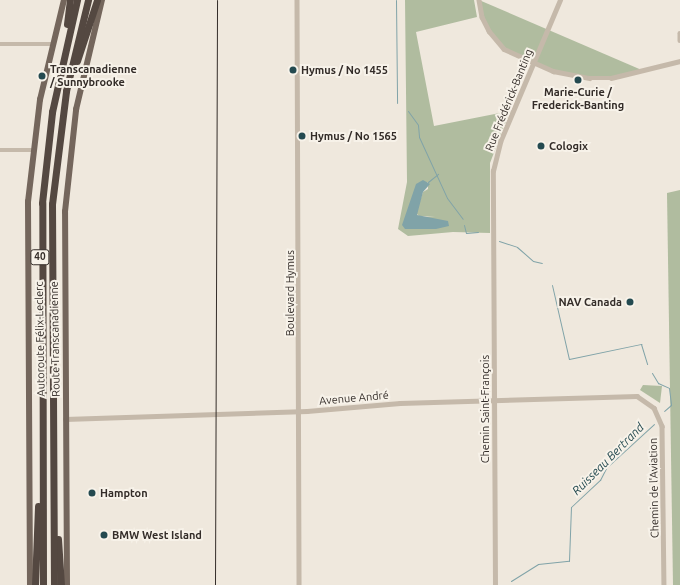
<!DOCTYPE html>
<html>
<head>
<meta charset="utf-8">
<style>
	body { margin:0 }
	#map { position:relative; width:680px; height:585px; overflow:hidden; background:#efe8dd; font-family:Ubuntu,sans-serif }
	div>[style] { position:absolute }
	.green>* { inset:0; background:#b0bc9f }
	.water>* { inset:0; background:#80a3a8 }
	.stream>* { height:1px; margin:-0.5px; padding:0 0.5px; transform-origin:0.5px; border-radius:0.5px; background:#80a3a8 }
	.minor>* { height:4.5px; margin:-2.25px; padding:0 2.25px; transform-origin:2.25px; border-radius:2.25px; background:#c5b9aa }
	.major>* { height:5.5px; margin:-2.75px; padding:0 2.75px; transform-origin:2.75px; border-radius:2.75px; background:#74665c }
	.highway>* { height:7px; margin:-3.5px; padding:0 3.5px; transform-origin:3.5px; border-radius:3.5px; background:#544841 }
	.tram>* { height:1px; margin:-0.5px; padding:0 0.5px; transform-origin:0.5px; border-radius:0.5px; background:#342d29 }
	.dots>* { width:11px; height:11px; translate:-50% -50%; box-sizing:border-box; border:2px solid #f7f2e9; border-radius:50% }
	span { translate:-50% -50%; white-space:nowrap; text-align:center; line-height:1.15; -webkit-text-stroke:4px #f7f2e9; paint-order:stroke }
	.shield-label span { padding:1px 3px; background:#f7f2e9; border:1px solid; border-radius:3px; -webkit-text-stroke-width:0 }
	.shield-label { font-size:10px; color:#342d29; font-weight:700 }
	.poi-label { font-size:11px; color:#342d29; font-weight:700 }
	.left { translate:0 -50%; text-align:left }
	.right { translate:-100% -50%; text-align:right }
	.street-label { font-size:11px; color:#342d29 }
	.water-label { font-size:12px; color:#244a50; font-style:italic }
</style>
</head>
<body>
<div id="map">
	<div class="green">
		<div style="clip-path:polygon(evenodd,405px 0,474px 0,477px 17px,416px 32px,434px 126px,510px 111px,490px 163px,490px 233px,453px 232px,408px 236px,398px 229px,407px 182px,405px 0,428px 182px,428px 189px,423px 192px,416px 213px,419px 216px,435px 217px,405px 217px,428px 182px)"></div>
		<div style="clip-path:polygon(479px 0,644px 71px,611px 78px,567px 75px,516px 57px,496px 41px,482px 17px)"></div>
		<div style="clip-path:polygon(680px 190px,680px 585px,673px 585px,667px 193px)"></div>
		<div style="clip-path:polygon(643px 385px,662px 386px,660px 403px,640px 390px)"></div>
	</div>
	<div class="water">
		<div style="clip-path:polygon(423px 180px,430px 184px,423px 192px,417px 215px,448px 221px,449px 226px,436px 229px,405px 229px,402px 225px,416px 184px)"></div>
	</div>
	<div class="stream">
		<div style="left:396px;top:0;width:103px;rotate:89.4deg"></div>
		<div style="left:408px;top:111px;width:17px;rotate:54deg"></div>
		<div style="left:418px;top:125px;width:12px;rotate:85deg"></div>
		<div style="left:419px;top:137px;width:67px;rotate:65.3deg"></div>
		<div style="left:447px;top:198px;width:26px;rotate:53deg"></div>
		<div style="left:428px;top:182px;width:13px;rotate:-39deg"></div>
		<div style="left:464px;top:225px;width:8px;rotate:76deg"></div>
		<div style="left:466px;top:233px;width:12px;rotate:-5deg"></div>
		<div style="left:499px;top:241px;width:19px;rotate:18deg"></div>
		<div style="left:517px;top:247px;width:21px;rotate:41deg"></div>
		<div style="left:533px;top:261px;width:9px;rotate:13deg"></div>
		<div style="left:552px;top:285px;width:76px;rotate:77.1deg"></div>
		<div style="left:569px;top:359px;width:74px;rotate:-11.8deg"></div>
		<div style="left:641px;top:344px;width:21px;rotate:73deg"></div>
		<div style="left:652px;top:373px;width:12px;rotate:59deg"></div>
		<div style="left:658px;top:383px;width:12px;rotate:24deg"></div>
		<div style="left:669px;top:388px;width:17px;rotate:83deg"></div>
		<div style="left:671px;top:405px;width:9px;rotate:139deg"></div>
		<div style="left:511px;top:581px;width:32px;rotate:-32deg"></div>
		<div style="left:538px;top:564px;width:31px;rotate:-6deg"></div>
		<div style="left:569px;top:561px;width:54px;rotate:-87.9deg"></div>
		<div style="left:571px;top:507px;width:40px;rotate:-43deg"></div>
		<div style="left:600px;top:480px;width:13px;rotate:-63deg"></div>
		<div style="left:606px;top:468px;width:65px;rotate:-42.5deg"></div>
	</div>
	<div class="minor">
		<div style="left:297px;top:0;width:585px;rotate:89.8deg"></div>
		<div style="left:479px;top:0;width:17px;rotate:80deg"></div>
		<div style="left:482px;top:17px;width:16px;rotate:63deg"></div>
		<div style="left:489px;top:31px;width:23px;rotate:50deg"></div>
		<div style="left:504px;top:49px;width:54px;rotate:24.2deg"></div>
		<div style="left:553px;top:71px;width:37px;rotate:11deg"></div>
		<div style="left:589px;top:78px;width:22px"></div>
		<div style="left:611px;top:78px;width:71px;rotate:-13.8deg"></div>
		<div style="left:680px;top:33px;width:7px;rotate:90deg"></div>
		<div style="left:0;top:44px;width:52px"></div>
		<div style="left:0;top:150px;width:33px"></div>
		<div style="left:65px;top:419px;width:242px;rotate:-1.9deg"></div>
		<div style="left:307px;top:411px;width:93px;rotate:-4.9deg"></div>
		<div style="left:400px;top:403px;width:237px;rotate:-1.7deg"></div>
		<div style="left:637px;top:396px;width:21px;rotate:35deg"></div>
		<div style="left:654px;top:408px;width:20px;rotate:66deg"></div>
		<div style="left:662px;top:426px;width:159px;rotate:89.3deg"></div>
		<div style="left:495px;top:585px;width:414px;rotate:-90.3deg"></div>
		<div style="left:493px;top:171px;width:30px;rotate:-76deg"></div>
		<div style="left:500px;top:142px;width:154px;rotate:-67.1deg"></div>
	</div>
	<div class="major">
		<div style="left:30px;top:585px;width:383px;rotate:-90.3deg"></div>
		<div style="left:28px;top:202px;width:103px;rotate:-83.3deg"></div>
		<div style="left:40px;top:100px;width:103px;rotate:-76.5deg"></div>
		<div style="left:67px;top:585px;width:373px;rotate:-90.3deg"></div>
		<div style="left:65px;top:212px;width:103px;rotate:-83.8deg"></div>
		<div style="left:76px;top:110px;width:113px;rotate:-76.7deg"></div>
	</div>
	<div class="highway">
		<div style="left:67px;top:24px;width:24px;rotate:-83deg"></div>
		<div style="left:77px;top:61px;width:64px;rotate:-71.8deg"></div>
		<div style="left:58px;top:539px;width:46px;rotate:86.3deg"></div>
		<div style="left:35px;top:585px;width:79px;rotate:-87.8deg"></div>
		<div style="left:43px;top:585px;width:382px;rotate:-90.1deg"></div>
		<div style="left:42px;top:203px;width:92px;rotate:-83.7deg"></div>
		<div style="left:52px;top:112px;width:115px;rotate:-77.4deg"></div>
		<div style="left:54px;top:585px;width:381px;rotate:-90.3deg"></div>
		<div style="left:52px;top:204px;width:114px;rotate:-82.9deg"></div>
		<div style="left:66px;top:91px;width:94px;rotate:-76.4deg"></div>
	</div>
	<div class="tram">
		<div style="left:215px;top:585px;width:585px;rotate:-89.8deg"></div>
	</div>
	<div class="dots">
		<div style="left:293px;top:70px;background:#244a50"></div>
		<div style="left:42px;top:76px;background:#244a50"></div>
		<div style="left:578px;top:80px;background:#244a50"></div>
		<div style="left:302px;top:136px;background:#244a50"></div>
		<div style="left:541px;top:146px;background:#244a50"></div>
		<div style="left:630px;top:302px;background:#244a50"></div>
		<div style="left:92px;top:493px;background:#244a50"></div>
		<div style="left:104px;top:535px;background:#244a50"></div>
	</div>
	<div class="shield-label">
		<span style="left:40px;top:257px">40</span>
	</div>
	<div class="poi-label">
		<span class="left" style="left:50px;top:76px">Transcanadienne<br>/ Sunnybrooke</span>
		<span class="left" style="left:301px;top:70px">Hymus / No 1455</span>
		<span style="left:578px;top:99px">Marie-Curie /<br>Frederick-Banting</span>
		<span class="left" style="left:310px;top:136px">Hymus / No 1565</span>
		<span class="left" style="left:549px;top:146px">Cologix</span>
		<span class="right" style="left:622px;top:302px">NAV Canada</span>
		<span class="left" style="left:100px;top:493px">Hampton</span>
		<span class="left" style="left:112px;top:535px">BMW West Island</span>
	</div>
	<div class="street-label">
		<span style="left:509px;top:100px;rotate:-68deg">Rue Frédérick-Banting</span>
		<span style="left:290px;top:293px;rotate:-90deg">Boulevard Hymus</span>
		<span style="left:40px;top:339px;rotate:-91deg">Autoroute Félix-Leclerc</span>
		<span style="left:55px;top:339px;rotate:-91deg">Route Transcanadienne</span>
		<span style="left:354px;top:398px;rotate:-5deg">Avenue André</span>
		<span style="left:485px;top:409px;rotate:-90deg">Chemin Saint-François</span>
		<span style="left:654px;top:488px;rotate:-91deg">Chemin de l'Aviation</span>
	</div>
	<div class="water-label">
		<span style="left:608px;top:459px;rotate:-45deg">Ruisseau Bertrand</span>
	</div>
</div>
</body>
</html>
